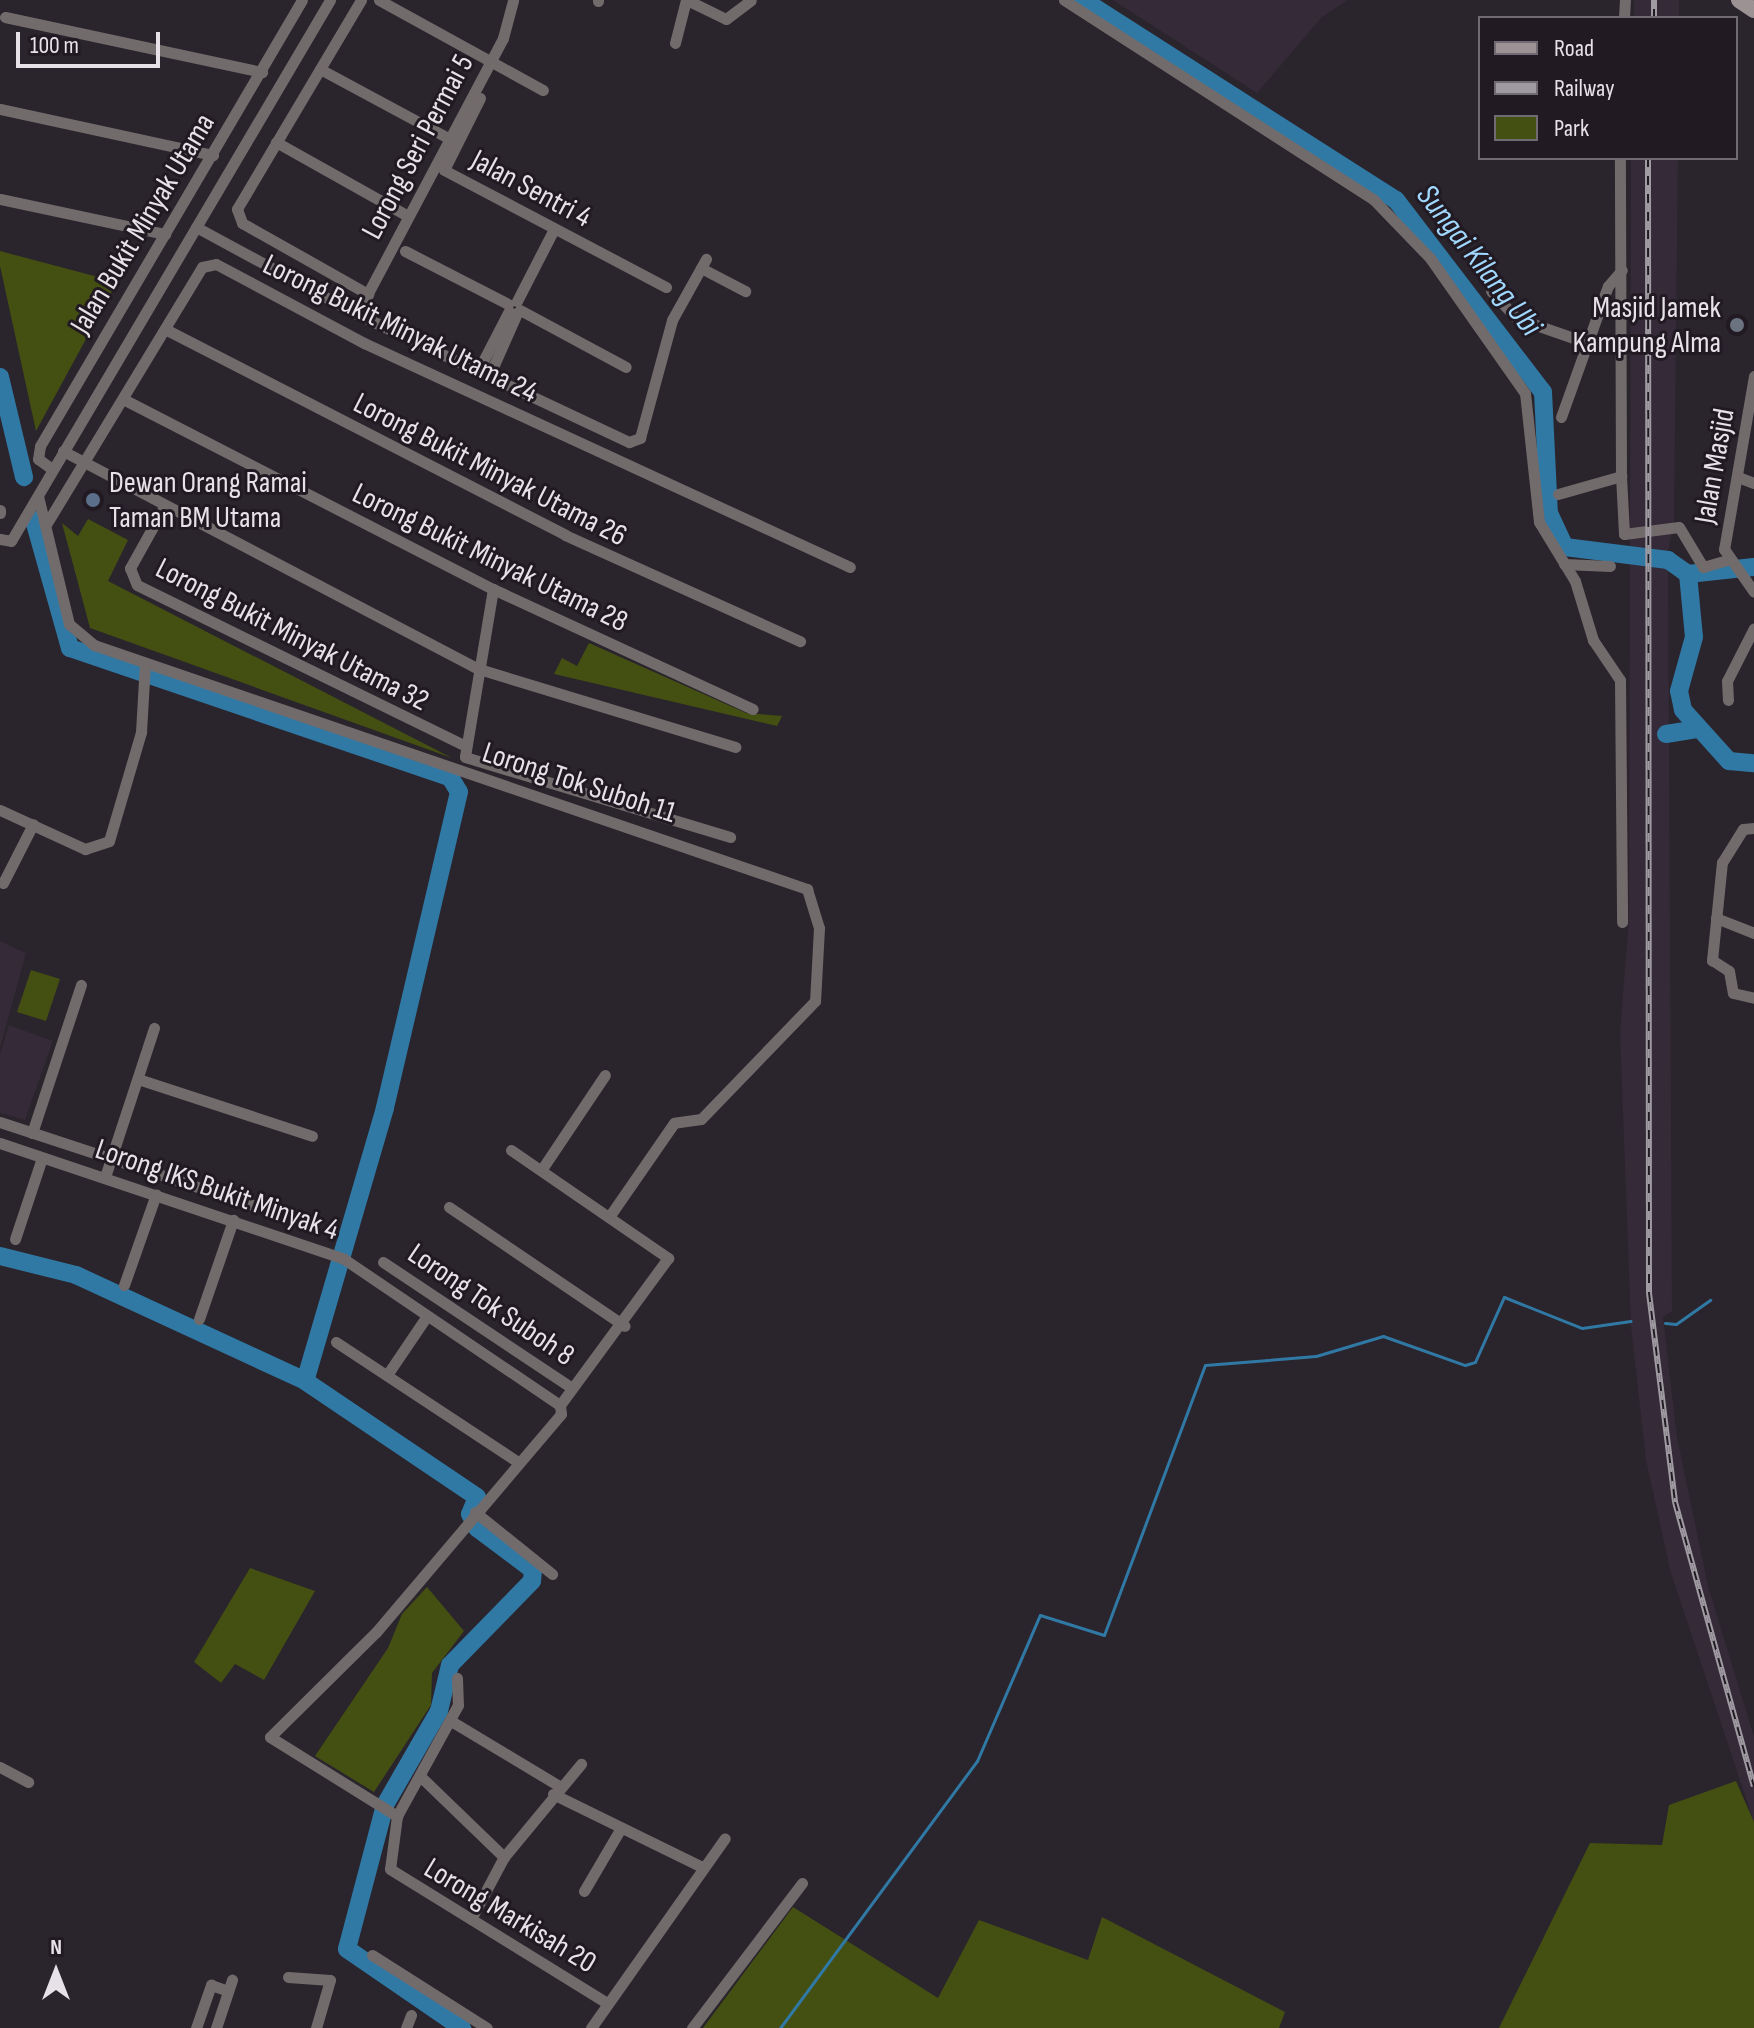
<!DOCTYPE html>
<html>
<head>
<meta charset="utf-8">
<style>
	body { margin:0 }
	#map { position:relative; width:1754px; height:2028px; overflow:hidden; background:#2a242c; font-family:"Sofia Sans Condensed",sans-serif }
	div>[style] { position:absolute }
	.built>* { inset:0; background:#352a38 }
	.green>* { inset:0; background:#444f12 }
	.stream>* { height:3px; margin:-1.5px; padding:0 1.5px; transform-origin:1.5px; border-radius:1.5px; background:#3079a5 }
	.river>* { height:18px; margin:-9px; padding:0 9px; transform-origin:9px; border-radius:9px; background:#3079a5 }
	.street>* { height:11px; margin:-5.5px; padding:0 5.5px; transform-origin:5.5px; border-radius:5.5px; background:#726b6c }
	.secondary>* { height:16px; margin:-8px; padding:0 8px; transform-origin:8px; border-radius:8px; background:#9c9294 }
	.rail>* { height:6px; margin-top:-3px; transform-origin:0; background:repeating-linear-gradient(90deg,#211a23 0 9px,#a09ba2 0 18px); box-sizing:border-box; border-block:2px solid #a09ba2 }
	.dots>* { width:22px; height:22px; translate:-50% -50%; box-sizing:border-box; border:4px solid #211a23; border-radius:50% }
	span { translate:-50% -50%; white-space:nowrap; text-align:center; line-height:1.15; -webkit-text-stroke:6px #211a23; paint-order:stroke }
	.street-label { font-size:30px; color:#e7e2e8 }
	.poi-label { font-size:30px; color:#e7e2e8 }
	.right { translate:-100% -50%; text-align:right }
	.left { translate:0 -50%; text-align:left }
	.water-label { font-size:32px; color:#a1d8fe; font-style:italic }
	.legend { position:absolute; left:1478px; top:16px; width:260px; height:144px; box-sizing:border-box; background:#211a23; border:2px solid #706a72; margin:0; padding:10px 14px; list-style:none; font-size:24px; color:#e7e2e8 }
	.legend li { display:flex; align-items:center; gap:16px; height:40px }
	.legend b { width:40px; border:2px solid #706a72 }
	.north { position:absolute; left:16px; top:1932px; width:80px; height:80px; -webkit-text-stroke:6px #211a23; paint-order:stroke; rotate:0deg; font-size:22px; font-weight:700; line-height:32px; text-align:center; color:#e7e2e8 }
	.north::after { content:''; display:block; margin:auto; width:28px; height:36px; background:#e7e2e8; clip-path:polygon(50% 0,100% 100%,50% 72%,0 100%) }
	.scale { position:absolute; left:16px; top:32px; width:144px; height:36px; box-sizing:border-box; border:4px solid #e7e2e8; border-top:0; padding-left:10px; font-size:24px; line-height:28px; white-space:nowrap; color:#e7e2e8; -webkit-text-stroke:6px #211a23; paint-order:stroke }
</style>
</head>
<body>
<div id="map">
	<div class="built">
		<div style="clip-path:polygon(1113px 0,1347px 0,1321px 18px,1257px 93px)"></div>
		<div style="clip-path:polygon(1634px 0,1679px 0,1679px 18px,1634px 18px)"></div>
		<div style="clip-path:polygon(1631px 158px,1678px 158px,1674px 521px,1668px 552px,1672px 1311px,1663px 1317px,1677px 1437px,1708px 1586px,1754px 1737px,1754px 1822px,1670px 1570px,1646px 1460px,1631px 1327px,1620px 1033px,1629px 918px)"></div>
		<div style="clip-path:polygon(0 941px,26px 953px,0 1048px)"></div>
		<div style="clip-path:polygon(9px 1025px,53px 1041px,25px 1120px,0 1113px,0 1054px)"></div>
	</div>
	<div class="green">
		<div style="clip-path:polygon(0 251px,117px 282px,36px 431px,0 266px)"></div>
		<div style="clip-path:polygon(88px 519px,128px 540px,108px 581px,452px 758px,90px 628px,62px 523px,78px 536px)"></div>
		<div style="clip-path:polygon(589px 643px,746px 713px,782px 716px,777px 726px,554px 674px,562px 658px,577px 666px)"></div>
		<div style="clip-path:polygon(31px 970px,60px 979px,46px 1021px,17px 1012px)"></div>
		<div style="clip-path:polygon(250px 1568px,315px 1591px,264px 1680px,235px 1664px,221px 1683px,194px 1662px)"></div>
		<div style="clip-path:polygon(427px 1587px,464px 1631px,432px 1673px,431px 1705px,374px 1792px,315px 1756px,388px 1648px,402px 1614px)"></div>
		<div style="clip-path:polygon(1736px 1781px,1754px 1822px,1754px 2028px,1499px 2028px,1590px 1843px,1662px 1845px,1669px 1805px)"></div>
		<div style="clip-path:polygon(793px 1907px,938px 1998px,979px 1920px,1088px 1960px,1102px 1917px,1285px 2012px,1279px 2028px,703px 2028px)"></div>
	</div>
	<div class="stream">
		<div style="left:1665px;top:1323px;width:11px;rotate:5deg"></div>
		<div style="left:1676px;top:1324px;width:42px;rotate:-35.2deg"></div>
		<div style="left:780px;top:2028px;width:332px;rotate:-53.6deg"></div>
		<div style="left:977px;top:1761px;width:159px;rotate:-66.7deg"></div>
		<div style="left:1040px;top:1615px;width:67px;rotate:17.4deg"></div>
		<div style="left:1104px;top:1635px;width:288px;rotate:-69.5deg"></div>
		<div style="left:1205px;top:1365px;width:111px;rotate:-4.6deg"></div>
		<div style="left:1316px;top:1356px;width:70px;rotate:-16.6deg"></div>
		<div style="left:1383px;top:1336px;width:87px;rotate:19.5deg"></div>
		<div style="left:1465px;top:1365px;width:10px;rotate:-17deg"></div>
		<div style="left:1475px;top:1362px;width:71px;rotate:-66deg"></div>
		<div style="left:1504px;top:1297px;width:84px;rotate:21.7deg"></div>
		<div style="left:1582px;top:1328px;width:49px;rotate:-8.1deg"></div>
	</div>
	<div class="river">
		<div style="left:1083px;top:0;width:371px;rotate:32.6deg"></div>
		<div style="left:1396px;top:200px;width:242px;rotate:52.6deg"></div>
		<div style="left:1543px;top:392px;width:121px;rotate:87.2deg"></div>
		<div style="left:1549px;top:513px;width:38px;rotate:65deg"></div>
		<div style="left:1565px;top:547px;width:104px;rotate:7.2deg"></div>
		<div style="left:1668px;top:560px;width:24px;rotate:35deg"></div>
		<div style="left:1688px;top:574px;width:63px;rotate:84.6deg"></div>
		<div style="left:1694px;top:637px;width:56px;rotate:105.5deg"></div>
		<div style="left:1679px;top:691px;width:19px;rotate:78deg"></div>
		<div style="left:1683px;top:710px;width:69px;rotate:48deg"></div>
		<div style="left:1729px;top:761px;width:25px;rotate:5deg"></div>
		<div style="left:0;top:377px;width:103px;rotate:76.5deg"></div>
		<div style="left:34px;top:520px;width:133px;rotate:74.3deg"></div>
		<div style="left:70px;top:648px;width:401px;rotate:18.8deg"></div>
		<div style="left:450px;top:777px;width:17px;rotate:59deg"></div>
		<div style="left:459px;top:792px;width:325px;rotate:103.2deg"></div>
		<div style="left:385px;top:1108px;width:284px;rotate:106.3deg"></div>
		<div style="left:1688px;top:574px;width:66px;rotate:-6.1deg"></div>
		<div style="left:1666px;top:734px;width:31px;rotate:-9deg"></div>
		<div style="left:0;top:1256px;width:78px;rotate:14deg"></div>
		<div style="left:76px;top:1275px;width:252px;rotate:24.8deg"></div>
		<div style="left:305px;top:1381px;width:207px;rotate:34deg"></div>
		<div style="left:477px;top:1497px;width:18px;rotate:112deg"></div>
		<div style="left:470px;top:1514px;width:16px;rotate:63deg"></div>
		<div style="left:477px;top:1528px;width:70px;rotate:36.9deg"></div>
		<div style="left:533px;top:1570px;width:11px;rotate:95deg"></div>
		<div style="left:532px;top:1581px;width:117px;rotate:134.3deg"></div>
		<div style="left:450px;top:1665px;width:47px;rotate:103.4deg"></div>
		<div style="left:439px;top:1711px;width:108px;rotate:119.9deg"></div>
		<div style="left:385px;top:1805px;width:149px;rotate:104.8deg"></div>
		<div style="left:347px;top:1949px;width:140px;rotate:34.5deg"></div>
	</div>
	<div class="street">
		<div style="left:361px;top:0;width:243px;rotate:120.7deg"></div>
		<div style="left:237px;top:209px;width:15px;rotate:70deg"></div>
		<div style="left:242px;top:223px;width:145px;rotate:29.4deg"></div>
		<div style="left:379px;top:0;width:187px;rotate:28.8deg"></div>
		<div style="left:687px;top:0;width:43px;rotate:26deg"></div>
		<div style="left:726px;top:19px;width:31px;rotate:-37deg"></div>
		<div style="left:1064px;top:0;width:369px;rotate:32.8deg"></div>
		<div style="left:1374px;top:200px;width:81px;rotate:46deg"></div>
		<div style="left:1430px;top:258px;width:165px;rotate:54.9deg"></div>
		<div style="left:1525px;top:393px;width:130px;rotate:83.8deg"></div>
		<div style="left:1539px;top:522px;width:69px;rotate:58.6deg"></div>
		<div style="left:1575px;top:581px;width:62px;rotate:73deg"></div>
		<div style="left:1593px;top:640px;width:48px;rotate:56deg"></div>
		<div style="left:1620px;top:680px;width:242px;rotate:89.5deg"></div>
		<div style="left:598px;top:1px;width:1px;rotate:-90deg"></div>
		<div style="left:5px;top:17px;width:263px;rotate:12.1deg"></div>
		<div style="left:1624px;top:18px;width:18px;rotate:-87deg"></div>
		<div style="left:675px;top:43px;width:44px;rotate:-75.7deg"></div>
		<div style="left:320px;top:69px;width:145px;rotate:28.3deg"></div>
		<div style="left:480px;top:98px;width:80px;rotate:116.6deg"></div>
		<div style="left:444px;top:170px;width:251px;rotate:27.8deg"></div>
		<div style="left:0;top:109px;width:218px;rotate:12.2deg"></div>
		<div style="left:276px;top:142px;width:151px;rotate:29.3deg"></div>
		<div style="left:0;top:199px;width:169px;rotate:12deg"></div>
		<div style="left:196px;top:227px;width:183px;rotate:28.4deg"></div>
		<div style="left:357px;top:314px;width:301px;rotate:25.2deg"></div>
		<div style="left:629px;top:442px;width:12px;rotate:-20deg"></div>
		<div style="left:640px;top:438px;width:122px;rotate:-74.8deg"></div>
		<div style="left:672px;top:320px;width:70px;rotate:-60.9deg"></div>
		<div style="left:405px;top:251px;width:116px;rotate:27.2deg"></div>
		<div style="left:701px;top:268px;width:50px;rotate:27.6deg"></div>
		<div style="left:1491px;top:291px;width:37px;rotate:47deg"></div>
		<div style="left:1516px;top:318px;width:73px;rotate:19.2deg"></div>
		<div style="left:517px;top:301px;width:81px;rotate:-62.8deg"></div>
		<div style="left:520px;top:310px;width:120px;rotate:28.3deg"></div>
		<div style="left:357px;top:314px;width:312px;rotate:-62.1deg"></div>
		<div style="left:503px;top:38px;width:39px;rotate:-75deg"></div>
		<div style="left:165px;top:329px;width:450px;rotate:27.2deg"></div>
		<div style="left:565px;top:535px;width:258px;rotate:24.3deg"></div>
		<div style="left:479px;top:369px;width:65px;rotate:-62.7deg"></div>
		<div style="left:490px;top:374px;width:67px;rotate:-66.1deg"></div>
		<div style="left:1754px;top:376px;width:176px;rotate:99.8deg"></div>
		<div style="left:1724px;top:549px;width:52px;rotate:55.1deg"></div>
		<div style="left:123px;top:399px;width:416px;rotate:27.2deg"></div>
		<div style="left:493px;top:589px;width:286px;rotate:24.8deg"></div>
		<div style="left:1561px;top:417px;width:139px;rotate:-70.3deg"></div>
		<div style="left:1608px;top:286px;width:21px;rotate:-49deg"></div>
		<div style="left:63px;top:451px;width:470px;rotate:27.7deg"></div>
		<div style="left:479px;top:669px;width:268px;rotate:16.9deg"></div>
		<div style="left:52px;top:469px;width:17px;rotate:-144deg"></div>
		<div style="left:38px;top:459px;width:13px;rotate:-81deg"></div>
		<div style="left:40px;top:446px;width:517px;rotate:-59.57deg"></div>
		<div style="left:1621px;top:476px;width:58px;rotate:87deg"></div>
		<div style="left:1624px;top:534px;width:55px;rotate:-7.3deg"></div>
		<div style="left:1679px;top:527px;width:47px;rotate:59deg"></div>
		<div style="left:1703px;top:567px;width:26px;rotate:-16deg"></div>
		<div style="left:1738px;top:477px;width:17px;rotate:21deg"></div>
		<div style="left:1558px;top:494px;width:66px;rotate:-15.9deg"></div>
		<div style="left:1621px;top:476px;width:318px;rotate:-90.2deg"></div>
		<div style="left:38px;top:496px;width:132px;rotate:76.4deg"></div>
		<div style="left:69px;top:624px;width:33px;rotate:40deg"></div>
		<div style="left:94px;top:645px;width:754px;rotate:18.89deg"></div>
		<div style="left:807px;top:889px;width:41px;rotate:72.9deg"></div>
		<div style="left:819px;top:928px;width:73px;rotate:93.1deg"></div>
		<div style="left:815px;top:1001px;width:164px;rotate:134deg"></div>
		<div style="left:701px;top:1119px;width:27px;rotate:172deg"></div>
		<div style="left:674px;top:1123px;width:111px;rotate:124.7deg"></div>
		<div style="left:164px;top:507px;width:70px;rotate:119.1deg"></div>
		<div style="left:130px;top:568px;width:18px;rotate:68deg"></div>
		<div style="left:137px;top:585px;width:364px;rotate:26.1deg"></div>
		<div style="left:0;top:510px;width:3px;rotate:90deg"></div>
		<div style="left:47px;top:523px;width:299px;rotate:-58.8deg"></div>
		<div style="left:202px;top:267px;width:14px;rotate:-12deg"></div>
		<div style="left:216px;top:264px;width:168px;rotate:28.1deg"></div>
		<div style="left:364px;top:343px;width:535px;rotate:24.75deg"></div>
		<div style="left:0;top:539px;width:11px;rotate:10deg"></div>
		<div style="left:11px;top:541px;width:628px;rotate:-59.47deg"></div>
		<div style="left:1564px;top:564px;width:46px;rotate:2.5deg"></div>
		<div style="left:493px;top:589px;width:170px;rotate:99.5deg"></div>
		<div style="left:465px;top:757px;width:277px;rotate:16.8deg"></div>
		<div style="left:1728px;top:700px;width:19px;rotate:-93deg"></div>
		<div style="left:1727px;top:681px;width:59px;rotate:-63deg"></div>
		<div style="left:0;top:810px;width:94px;rotate:24.6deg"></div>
		<div style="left:85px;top:849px;width:25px;rotate:-18deg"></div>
		<div style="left:109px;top:841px;width:114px;rotate:-73.6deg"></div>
		<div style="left:141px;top:732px;width:69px;rotate:-86.7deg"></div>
		<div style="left:1754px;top:828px;width:11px;rotate:175deg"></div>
		<div style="left:1743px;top:829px;width:39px;rotate:122deg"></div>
		<div style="left:1722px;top:862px;width:99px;rotate:95.8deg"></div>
		<div style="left:1712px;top:960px;width:20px;rotate:33deg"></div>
		<div style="left:1729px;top:971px;width:22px;rotate:80deg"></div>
		<div style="left:1733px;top:993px;width:22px;rotate:13deg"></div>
		<div style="left:3px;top:883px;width:66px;rotate:-63deg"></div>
		<div style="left:1716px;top:918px;width:41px;rotate:21.5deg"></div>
		<div style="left:138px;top:1079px;width:183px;rotate:18.1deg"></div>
		<div style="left:0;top:1122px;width:301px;rotate:18.2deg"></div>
		<div style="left:32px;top:1133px;width:156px;rotate:-71.7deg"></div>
		<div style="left:0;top:1143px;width:363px;rotate:18.6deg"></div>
		<div style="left:344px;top:1259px;width:261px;rotate:34.1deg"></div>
		<div style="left:560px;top:1405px;width:9px;rotate:84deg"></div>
		<div style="left:561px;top:1414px;width:286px;rotate:130.3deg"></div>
		<div style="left:376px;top:1632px;width:149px;rotate:135.3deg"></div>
		<div style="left:270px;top:1737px;width:150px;rotate:31.9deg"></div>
		<div style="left:511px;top:1150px;width:191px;rotate:34.5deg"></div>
		<div style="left:668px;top:1258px;width:182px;rotate:126.3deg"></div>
		<div style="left:542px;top:1169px;width:113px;rotate:-56.2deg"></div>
		<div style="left:105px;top:1177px;width:157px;rotate:-71.8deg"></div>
		<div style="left:449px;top:1207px;width:212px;rotate:34.1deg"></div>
		<div style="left:15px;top:1239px;width:85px;rotate:-71.6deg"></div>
		<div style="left:383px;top:1262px;width:227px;rotate:33.7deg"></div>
		<div style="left:124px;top:1285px;width:96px;rotate:-70.6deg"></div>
		<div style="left:199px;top:1319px;width:105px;rotate:-71deg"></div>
		<div style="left:336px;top:1342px;width:218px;rotate:33.4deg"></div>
		<div style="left:387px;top:1375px;width:71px;rotate:-55.9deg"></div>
		<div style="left:475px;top:1512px;width:99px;rotate:38.8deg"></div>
		<div style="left:457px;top:1678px;width:27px;rotate:88deg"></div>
		<div style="left:458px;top:1705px;width:127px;rotate:118.8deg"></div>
		<div style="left:397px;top:1816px;width:53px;rotate:97.5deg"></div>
		<div style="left:390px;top:1869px;width:255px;rotate:31.7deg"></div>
		<div style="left:451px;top:1721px;width:126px;rotate:31deg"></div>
		<div style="left:0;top:1767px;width:32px;rotate:28deg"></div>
		<div style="left:420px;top:1776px;width:117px;rotate:44deg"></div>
		<div style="left:553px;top:1794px;width:166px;rotate:26.1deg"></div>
		<div style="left:584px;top:1891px;width:73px;rotate:-59.6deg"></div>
		<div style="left:471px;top:1919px;width:70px;rotate:-62deg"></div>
		<div style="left:504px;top:1857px;width:121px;rotate:-50.4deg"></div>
		<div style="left:372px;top:1955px;width:136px;rotate:32.4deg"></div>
		<div style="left:288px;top:1977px;width:42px;rotate:4.1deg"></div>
		<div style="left:330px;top:1980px;width:50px;rotate:106.3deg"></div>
		<div style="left:196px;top:2028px;width:46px;rotate:-70.8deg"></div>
		<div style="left:211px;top:1985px;width:18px;rotate:19deg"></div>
		<div style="left:216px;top:2028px;width:51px;rotate:-71.6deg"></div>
		<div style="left:406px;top:2028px;width:14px;rotate:-69deg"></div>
		<div style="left:591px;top:2028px;width:232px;rotate:-54.8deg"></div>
		<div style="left:692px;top:2028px;width:182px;rotate:-52.8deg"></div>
	</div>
	<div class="secondary">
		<div style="left:1739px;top:0;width:18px;rotate:34deg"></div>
	</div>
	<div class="rail">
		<div style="left:1654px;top:18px;width:18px;rotate:-90deg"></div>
		<div style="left:1648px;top:158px;width:1135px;rotate:89.95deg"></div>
		<div style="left:1649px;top:1293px;width:211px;rotate:82.9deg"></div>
		<div style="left:1675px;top:1502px;width:295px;rotate:74.5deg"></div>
	</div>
	<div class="dots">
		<div style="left:1737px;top:325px;background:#6b7280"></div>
		<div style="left:93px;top:500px;background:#5c6f8a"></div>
	</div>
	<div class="street-label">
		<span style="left:418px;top:147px;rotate:-62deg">Lorong Seri Permai 5</span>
		<span style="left:531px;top:189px;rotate:28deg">Jalan Sentri 4</span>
		<span style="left:143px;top:224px;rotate:-59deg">Jalan Bukit Minyak Utama</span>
		<span style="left:400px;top:329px;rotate:26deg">Lorong Bukit Minyak Utama 24</span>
		<span style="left:1715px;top:466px;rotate:-80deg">Jalan Masjid</span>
		<span style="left:490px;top:470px;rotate:27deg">Lorong Bukit Minyak Utama 26</span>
		<span style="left:490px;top:558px;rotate:26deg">Lorong Bukit Minyak Utama 28</span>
		<span style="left:292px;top:635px;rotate:27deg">Lorong Bukit Minyak Utama 32</span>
		<span style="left:579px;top:783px;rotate:18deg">Lorong Tok Suboh 11</span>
		<span style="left:217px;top:1190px;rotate:19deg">Lorong IKS Bukit Minyak 4</span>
		<span style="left:491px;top:1305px;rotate:34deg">Lorong Tok Suboh 8</span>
		<span style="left:510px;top:1916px;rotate:31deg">Lorong Markisah 20</span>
	</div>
	<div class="poi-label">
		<span class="right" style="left:1721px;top:325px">Masjid Jamek<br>Kampung Alma</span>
		<span class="left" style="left:109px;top:500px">Dewan Orang Ramai<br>Taman BM Utama</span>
	</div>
	<div class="water-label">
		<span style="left:1478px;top:261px;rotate:52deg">Sungai Kilang Ubi</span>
	</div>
	<ul class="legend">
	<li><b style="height:10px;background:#9c9294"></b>Road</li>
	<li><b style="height:10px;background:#a09ba2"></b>Railway</li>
	<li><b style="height:22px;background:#444f12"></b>Park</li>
	</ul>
	<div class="north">N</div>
	<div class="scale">100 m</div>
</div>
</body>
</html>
